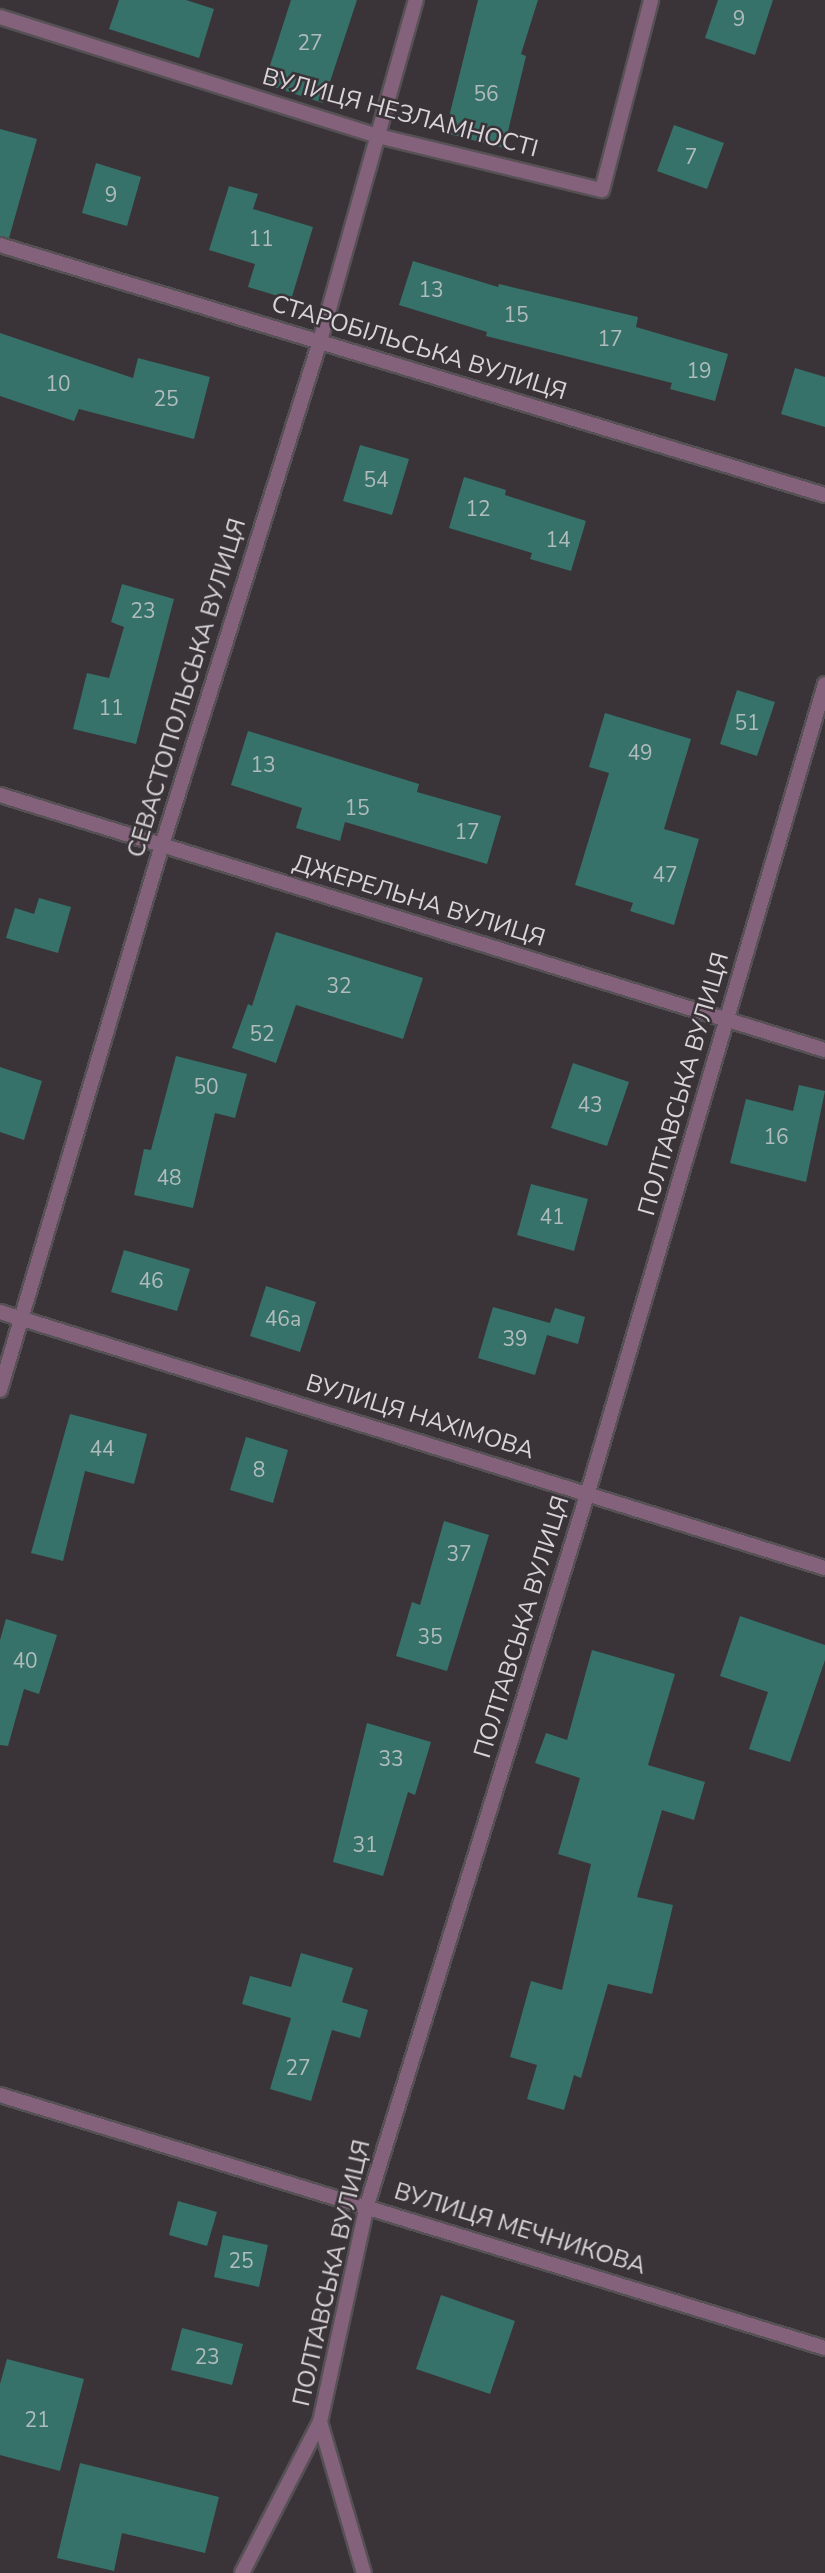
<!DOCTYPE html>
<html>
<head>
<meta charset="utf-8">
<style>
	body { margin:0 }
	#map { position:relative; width:825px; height:2573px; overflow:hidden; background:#3a3438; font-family:"Nunito Sans",sans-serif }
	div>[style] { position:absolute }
	.building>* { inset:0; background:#367269 }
	.roads { filter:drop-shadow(2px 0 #565155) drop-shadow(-2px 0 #565155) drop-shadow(0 2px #565155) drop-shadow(0 -2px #565155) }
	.minor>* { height:14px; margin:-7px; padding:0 7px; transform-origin:7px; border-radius:7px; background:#84627b }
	span { translate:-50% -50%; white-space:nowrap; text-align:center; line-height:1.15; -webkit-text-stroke:5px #3a3438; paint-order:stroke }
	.number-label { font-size:21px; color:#b0bcbc }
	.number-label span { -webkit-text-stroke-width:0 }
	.street-label { font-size:24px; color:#d8d4d7 }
</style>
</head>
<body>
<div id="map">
	<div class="building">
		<div style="clip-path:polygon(119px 0,186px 0,214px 9px,199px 58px,109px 29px)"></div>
		<div style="clip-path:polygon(291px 0,357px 0,323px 103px,264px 84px)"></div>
		<div style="clip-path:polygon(478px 0,538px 0,521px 54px,526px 56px,504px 148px,445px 133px)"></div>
		<div style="clip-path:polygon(718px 0,773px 0,755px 55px,705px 38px)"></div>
		<div style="clip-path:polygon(674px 125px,724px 143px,707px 189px,657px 171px)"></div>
		<div style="clip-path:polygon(0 129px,37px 139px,9px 238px,0 236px)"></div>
		<div style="clip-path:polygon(96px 163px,141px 177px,127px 226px,82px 213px)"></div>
		<div style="clip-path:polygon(229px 186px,258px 194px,253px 209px,313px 227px,291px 300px,248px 287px,255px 264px,209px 250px)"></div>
		<div style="clip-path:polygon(413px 261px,498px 287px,499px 284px,638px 317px,636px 327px,728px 354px,715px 401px,670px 389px,672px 383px,486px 336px,487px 332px,399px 305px)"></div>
		<div style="clip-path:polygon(0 333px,133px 378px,138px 358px,210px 377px,194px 439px,79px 409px,74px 421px,0 396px)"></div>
		<div style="clip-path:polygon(795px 368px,825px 377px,825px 427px,781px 414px)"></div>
		<div style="clip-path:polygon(360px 445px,409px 459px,392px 515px,343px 501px)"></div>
		<div style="clip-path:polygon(464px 477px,506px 490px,505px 495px,586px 521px,571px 571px,530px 559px,532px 553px,449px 528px)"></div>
		<div style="clip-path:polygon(122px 584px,174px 599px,136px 744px,73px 729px,87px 673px,109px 678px,124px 627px,111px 622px)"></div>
		<div style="clip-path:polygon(737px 690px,775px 702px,757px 756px,720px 744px)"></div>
		<div style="clip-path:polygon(605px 713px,691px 739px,664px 829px,699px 839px,674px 925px,630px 911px,633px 903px,575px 885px,609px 773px,589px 767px)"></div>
		<div style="clip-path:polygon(248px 731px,419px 784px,417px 792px,501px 816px,487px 864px,345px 822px,340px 841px,296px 828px,302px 808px,231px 785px)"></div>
		<div style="clip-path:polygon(39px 898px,71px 907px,58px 953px,6px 938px,15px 908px,34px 914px)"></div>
		<div style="clip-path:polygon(276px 932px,423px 978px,403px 1039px,296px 1005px,276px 1063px,232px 1048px,248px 1004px,252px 1006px)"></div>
		<div style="clip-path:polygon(176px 1056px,247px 1074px,235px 1118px,215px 1113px,193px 1208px,134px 1195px,144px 1149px,151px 1150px)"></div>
		<div style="clip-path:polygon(573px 1063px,629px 1082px,607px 1146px,551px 1128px)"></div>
		<div style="clip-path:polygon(0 1067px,42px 1081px,24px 1140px,0 1132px)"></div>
		<div style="clip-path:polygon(799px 1085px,825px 1091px,806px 1182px,730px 1163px,746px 1099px,793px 1111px)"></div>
		<div style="clip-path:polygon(531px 1184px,588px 1199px,574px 1251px,517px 1235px)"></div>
		<div style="clip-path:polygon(124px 1250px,190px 1269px,177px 1311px,111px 1292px)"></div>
		<div style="clip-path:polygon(266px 1286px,316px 1302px,300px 1352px,250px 1336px)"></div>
		<div style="clip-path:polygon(493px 1307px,550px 1323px,555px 1308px,585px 1317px,578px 1344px,547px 1335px,535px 1375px,478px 1358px)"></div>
		<div style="clip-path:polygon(70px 1414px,147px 1434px,134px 1484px,85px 1471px,63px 1561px,31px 1553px)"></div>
		<div style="clip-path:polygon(246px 1437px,288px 1450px,273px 1503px,230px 1490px)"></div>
		<div style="clip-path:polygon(444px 1521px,489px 1535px,447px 1671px,396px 1656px,412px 1602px,420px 1605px)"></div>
		<div style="clip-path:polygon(740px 1616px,825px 1645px,825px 1660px,790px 1762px,749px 1749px,768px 1692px,720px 1676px)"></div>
		<div style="clip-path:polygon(6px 1619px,57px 1635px,39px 1694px,24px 1689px,8px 1746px,0 1745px,0 1640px)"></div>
		<div style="clip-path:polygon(592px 1650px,675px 1674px,648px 1765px,705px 1782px,694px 1820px,662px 1810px,637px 1897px,673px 1905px,652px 1994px,608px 1984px,581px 2078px,574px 2075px,564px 2110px,527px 2099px,537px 2065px,510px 2057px,531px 1981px,562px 1990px,591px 1864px,558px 1854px,580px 1778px,535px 1763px,546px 1733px,567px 1740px)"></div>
		<div style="clip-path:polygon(367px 1723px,431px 1742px,415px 1795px,408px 1792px,383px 1876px,333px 1862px)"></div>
		<div style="clip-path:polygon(301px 1953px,353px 1968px,342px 2002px,368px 2010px,360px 2038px,332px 2030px,311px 2101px,270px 2089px,291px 2018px,242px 2004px,250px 1976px,291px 1987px)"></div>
		<div style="clip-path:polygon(178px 2201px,217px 2212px,207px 2246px,169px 2235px)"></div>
		<div style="clip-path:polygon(223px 2235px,268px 2245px,259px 2287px,214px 2277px)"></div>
		<div style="clip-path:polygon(441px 2295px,515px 2321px,490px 2394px,416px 2369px)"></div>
		<div style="clip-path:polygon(182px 2328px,243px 2344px,232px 2385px,171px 2370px)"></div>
		<div style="clip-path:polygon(7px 2359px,84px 2379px,60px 2471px,0 2455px,0 2384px)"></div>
		<div style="clip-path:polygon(80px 2463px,219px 2497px,205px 2553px,122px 2533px,114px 2571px,57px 2558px)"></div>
	</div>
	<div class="roads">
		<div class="minor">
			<div style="left:0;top:17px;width:396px;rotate:17.5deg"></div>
			<div style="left:378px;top:136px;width:230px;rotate:13.6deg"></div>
			<div style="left:602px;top:190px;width:196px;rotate:-75.5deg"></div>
			<div style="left:0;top:245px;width:862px;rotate:16.86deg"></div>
			<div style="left:0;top:795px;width:864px;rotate:17.18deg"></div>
			<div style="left:0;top:1312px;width:864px;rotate:17.24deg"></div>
			<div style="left:0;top:1390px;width:569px;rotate:-73.45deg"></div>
			<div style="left:162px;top:845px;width:528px;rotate:-72.59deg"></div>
			<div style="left:320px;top:341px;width:354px;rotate:-74.3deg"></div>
			<div style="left:0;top:2095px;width:863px;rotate:17.05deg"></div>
			<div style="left:320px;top:2422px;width:157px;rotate:73.8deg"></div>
			<div style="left:242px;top:2573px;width:170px;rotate:-62.7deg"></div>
			<div style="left:320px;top:2422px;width:222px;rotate:-77.8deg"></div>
			<div style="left:367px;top:2205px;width:746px;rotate:-72.78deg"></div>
			<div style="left:588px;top:1492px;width:842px;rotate:-73.65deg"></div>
		</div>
	</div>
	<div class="number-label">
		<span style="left:739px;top:19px">9</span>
		<span style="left:310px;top:43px">27</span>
		<span style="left:486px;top:94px">56</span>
		<span style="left:691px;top:157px">7</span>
		<span style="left:111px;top:195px">9</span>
		<span style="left:261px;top:239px">11</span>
		<span style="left:431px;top:290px">13</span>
		<span style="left:516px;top:315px">15</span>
		<span style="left:610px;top:339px">17</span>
		<span style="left:699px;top:371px">19</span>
		<span style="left:58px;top:384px">10</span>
		<span style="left:166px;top:399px">25</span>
		<span style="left:376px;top:480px">54</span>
		<span style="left:478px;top:509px">12</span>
		<span style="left:558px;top:540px">14</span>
		<span style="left:143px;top:611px">23</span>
		<span style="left:111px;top:708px">11</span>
		<span style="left:747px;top:723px">51</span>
		<span style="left:640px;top:753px">49</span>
		<span style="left:263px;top:765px">13</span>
		<span style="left:357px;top:808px">15</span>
		<span style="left:467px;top:832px">17</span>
		<span style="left:665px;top:875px">47</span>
		<span style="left:339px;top:986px">32</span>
		<span style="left:262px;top:1034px">52</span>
		<span style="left:206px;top:1087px">50</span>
		<span style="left:590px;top:1105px">43</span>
		<span style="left:776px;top:1137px">16</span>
		<span style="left:169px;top:1178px">48</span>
		<span style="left:552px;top:1217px">41</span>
		<span style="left:151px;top:1281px">46</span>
		<span style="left:283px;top:1319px">46а</span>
		<span style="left:515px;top:1339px">39</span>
		<span style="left:102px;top:1449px">44</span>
		<span style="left:259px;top:1470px">8</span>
		<span style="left:459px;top:1554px">37</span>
		<span style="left:430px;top:1637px">35</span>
		<span style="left:25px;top:1661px">40</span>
		<span style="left:391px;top:1759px">33</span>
		<span style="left:365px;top:1845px">31</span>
		<span style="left:298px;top:2068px">27</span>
		<span style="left:241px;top:2261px">25</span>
		<span style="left:207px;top:2357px">23</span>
		<span style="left:37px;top:2420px">21</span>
	</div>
	<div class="street-label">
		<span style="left:400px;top:113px;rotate:15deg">ВУЛИЦЯ НЕЗЛАМНОСТІ</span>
		<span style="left:419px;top:348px;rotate:17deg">СТАРОБІЛЬСЬКА ВУЛИЦЯ</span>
		<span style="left:187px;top:688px;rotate:-73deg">СЕВАСТОПОЛЬСЬКА ВУЛИЦЯ</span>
		<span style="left:419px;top:901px;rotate:17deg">ДЖЕРЕЛЬНА ВУЛИЦЯ</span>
		<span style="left:684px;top:1084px;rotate:-74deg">ПОЛТАВСЬКА ВУЛИЦЯ</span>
		<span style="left:420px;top:1417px;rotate:17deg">ВУЛИЦЯ НАХІМОВА</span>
		<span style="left:522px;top:1627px;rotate:-73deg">ПОЛТАВСЬКА ВУЛИЦЯ</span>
		<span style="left:520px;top:2229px;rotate:17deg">ВУЛИЦЯ МЕЧНИКОВА</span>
		<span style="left:332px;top:2273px;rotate:-77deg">ПОЛТАВСЬКА ВУЛИЦЯ</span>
	</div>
</div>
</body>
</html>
